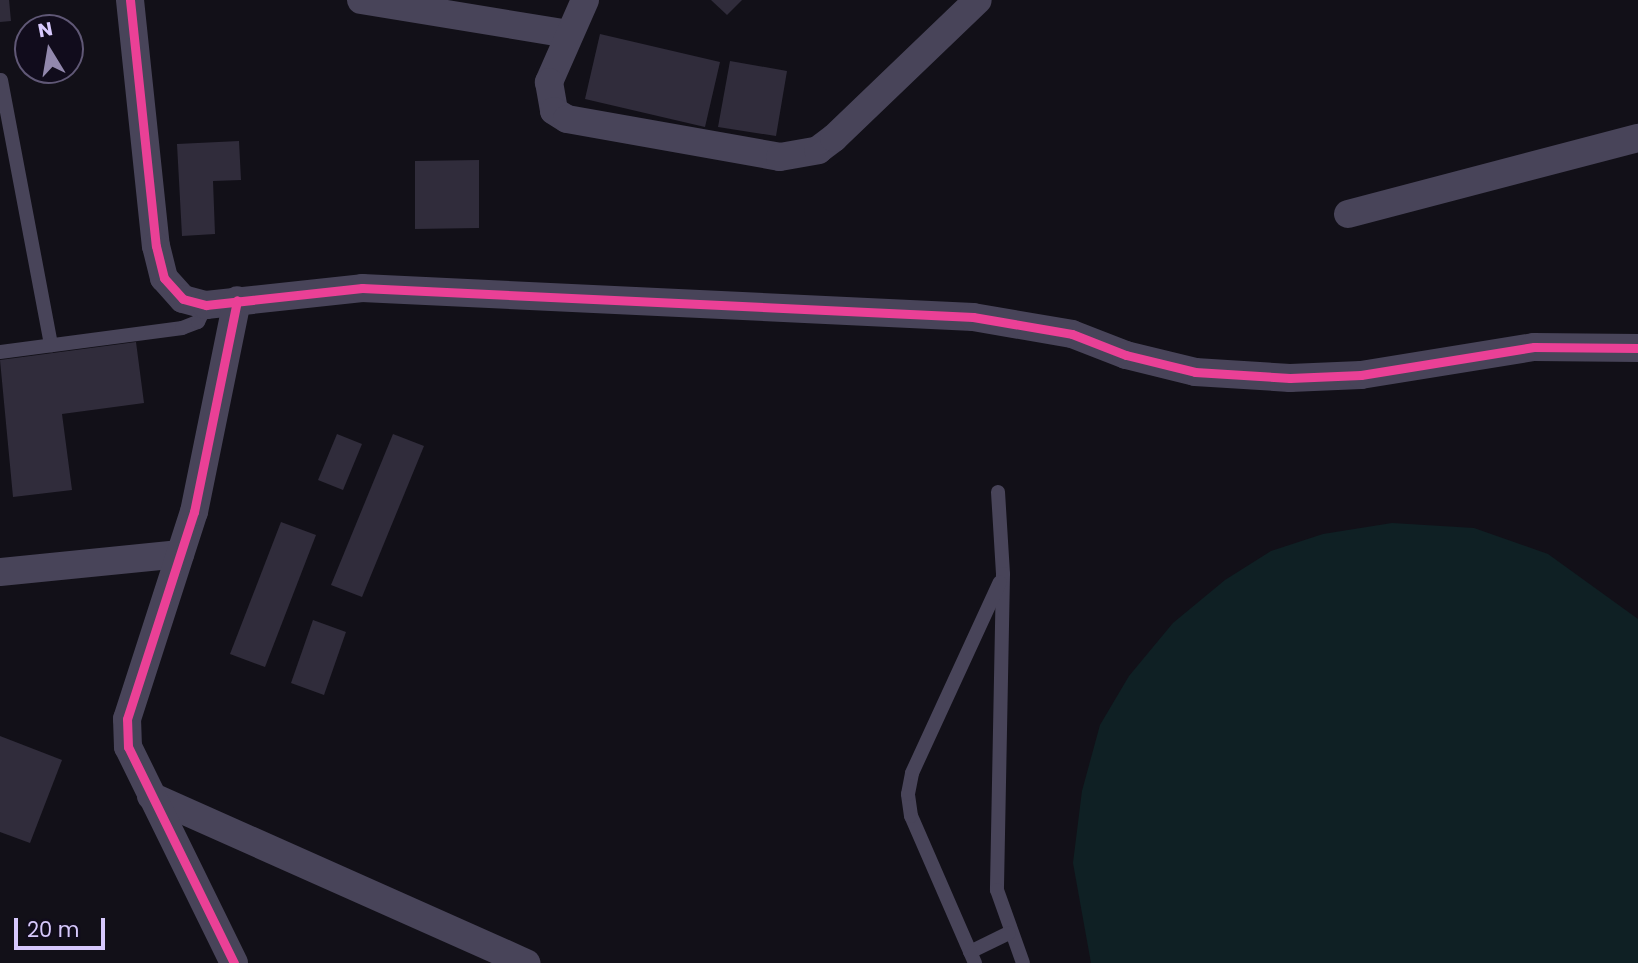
<!DOCTYPE html>
<html>
<head>
<meta charset="utf-8">
<style>
	body { margin:0 }
	#map { position:relative; width:1638px; height:963px; overflow:hidden; background:#121018; font-family:Poppins,sans-serif }
	div>[style] { position:absolute }
	.green>* { inset:0; background:#0f2024 }
	.building>* { inset:0; background:#302c3b }
	.service>* { height:14px; margin:-7px; padding:0 7px; transform-origin:7px; border-radius:7px; background:#484459 }
	.minor>* { height:28px; margin:-14px; padding:0 14px; transform-origin:14px; border-radius:14px; background:#484459 }
	.cycleway>* { height:9px; margin:-4.5px; padding:0 4.5px; transform-origin:4.5px; border-radius:4.5px; background:#ea4096 }
	span { translate:-50% -50%; white-space:nowrap; text-align:center; line-height:1.15; -webkit-text-stroke:6px #110c1c; paint-order:stroke }
	.north { position:absolute; left:14px; top:14px; width:70px; height:70px; box-sizing:border-box; background:#110c1c; border:2px solid #605876; border-radius:50%; rotate:349deg; font-size:19px; font-weight:700; line-height:28px; text-align:center; color:#d7c9fd }
	.north::after { content:''; display:block; margin:auto; width:24px; height:32px; background:#9288ad; clip-path:polygon(50% 0,100% 100%,50% 72%,0 100%) }
	.scale { position:absolute; left:14px; top:918px; width:91px; height:32px; box-sizing:border-box; border:4px solid #d7c9fd; border-top:0; padding-left:9px; font-size:21px; line-height:24px; white-space:nowrap; color:#d7c9fd; -webkit-text-stroke:5px #110c1c; paint-order:stroke }
</style>
</head>
<body>
<div id="map">
	<div class="green">
		<div style="clip-path:polygon(1392px 523px,1474px 528px,1548px 554px,1638px 619px,1638px 963px,1091px 963px,1073px 863px,1082px 791px,1100px 725px,1129px 676px,1173px 623px,1225px 580px,1271px 551px,1323px 534px)"></div>
	</div>
	<div class="building">
		<div style="clip-path:polygon(0 0,9px 0,11px 21px,0 22px)"></div>
		<div style="clip-path:polygon(711px 0,742px 0,727px 15px)"></div>
		<div style="clip-path:polygon(600px 34px,720px 62px,705px 127px,585px 99px)"></div>
		<div style="clip-path:polygon(730px 61px,787px 71px,776px 136px,718px 127px)"></div>
		<div style="clip-path:polygon(239px 141px,241px 180px,213px 181px,215px 234px,182px 236px,177px 144px)"></div>
		<div style="clip-path:polygon(479px 160px,479px 228px,415px 229px,415px 161px)"></div>
		<div style="clip-path:polygon(136px 342px,144px 403px,62px 414px,72px 490px,13px 497px,0 360px)"></div>
		<div style="clip-path:polygon(337px 434px,362px 444px,343px 490px,318px 480px)"></div>
		<div style="clip-path:polygon(393px 434px,424px 446px,362px 597px,331px 585px)"></div>
		<div style="clip-path:polygon(281px 522px,316px 535px,265px 667px,230px 654px)"></div>
		<div style="clip-path:polygon(313px 620px,346px 632px,324px 695px,291px 683px)"></div>
		<div style="clip-path:polygon(0 736px,62px 760px,30px 843px,0 832px)"></div>
	</div>
	<div class="service">
		<div style="left:1px;top:80px;width:270px;rotate:79.3deg"></div>
		<div style="left:0;top:352px;width:184px;rotate:-7.5deg"></div>
		<div style="left:182px;top:328px;width:17px;rotate:-21deg"></div>
		<div style="left:198px;top:322px;width:19px;rotate:-65deg"></div>
		<div style="left:998px;top:492px;width:82px;rotate:86.5deg"></div>
		<div style="left:1003px;top:574px;width:316px;rotate:91.1deg"></div>
		<div style="left:997px;top:890px;width:77px;rotate:70.4deg"></div>
		<div style="left:970px;top:952px;width:43px;rotate:-26deg"></div>
		<div style="left:975px;top:963px;width:160px;rotate:-113.5deg"></div>
		<div style="left:911px;top:816px;width:22px;rotate:-98deg"></div>
		<div style="left:908px;top:794px;width:21px;rotate:-79deg"></div>
		<div style="left:912px;top:773px;width:210px;rotate:-65.3deg"></div>
	</div>
	<div class="minor">
		<div style="left:130px;top:0;width:247px;rotate:84deg"></div>
		<div style="left:156px;top:246px;width:33px;rotate:76deg"></div>
		<div style="left:164px;top:278px;width:28px;rotate:48deg"></div>
		<div style="left:183px;top:299px;width:24px;rotate:15deg"></div>
		<div style="left:206px;top:305px;width:157px;rotate:-6.2deg"></div>
		<div style="left:362px;top:288px;width:612px;rotate:2.72deg"></div>
		<div style="left:973px;top:317px;width:100px;rotate:9.7deg"></div>
		<div style="left:1072px;top:334px;width:58px;rotate:21.3deg"></div>
		<div style="left:1126px;top:355px;width:71px;rotate:13.8deg"></div>
		<div style="left:1195px;top:372px;width:95px;rotate:3.6deg"></div>
		<div style="left:1290px;top:378px;width:71px;rotate:-2.4deg"></div>
		<div style="left:1361px;top:375px;width:175px;rotate:-9.2deg"></div>
		<div style="left:1534px;top:347px;width:104px;rotate:0.6deg"></div>
		<div style="left:361px;top:0;width:211px;rotate:9.3deg"></div>
		<div style="left:585px;top:0;width:90px;rotate:113.7deg"></div>
		<div style="left:549px;top:82px;width:29px;rotate:80deg"></div>
		<div style="left:554px;top:111px;width:15px;rotate:32deg"></div>
		<div style="left:567px;top:119px;width:216px;rotate:10.1deg"></div>
		<div style="left:780px;top:157px;width:39px;rotate:-10deg"></div>
		<div style="left:818px;top:150px;width:20px;rotate:-37deg"></div>
		<div style="left:834px;top:138px;width:199px;rotate:-43.8deg"></div>
		<div style="left:1348px;top:214px;width:300px;rotate:-14.7deg"></div>
		<div style="left:0;top:572px;width:181px;rotate:-5.7deg"></div>
		<div style="left:151px;top:796px;width:411px;rotate:24deg"></div>
		<div style="left:234px;top:963px;width:241px;rotate:-116.1deg"></div>
		<div style="left:128px;top:747px;width:28px;rotate:-92deg"></div>
		<div style="left:127px;top:719px;width:218px;rotate:-72.1deg"></div>
		<div style="left:194px;top:512px;width:216px;rotate:-78.5deg"></div>
	</div>
	<div class="cycleway">
		<div style="left:130px;top:0;width:247px;rotate:84deg"></div>
		<div style="left:156px;top:246px;width:33px;rotate:76deg"></div>
		<div style="left:164px;top:278px;width:28px;rotate:48deg"></div>
		<div style="left:183px;top:299px;width:24px;rotate:15deg"></div>
		<div style="left:206px;top:305px;width:157px;rotate:-6.2deg"></div>
		<div style="left:362px;top:288px;width:612px;rotate:2.72deg"></div>
		<div style="left:973px;top:317px;width:100px;rotate:9.7deg"></div>
		<div style="left:1072px;top:334px;width:58px;rotate:21.3deg"></div>
		<div style="left:1126px;top:355px;width:71px;rotate:13.8deg"></div>
		<div style="left:1195px;top:372px;width:95px;rotate:3.6deg"></div>
		<div style="left:1290px;top:378px;width:71px;rotate:-2.4deg"></div>
		<div style="left:1361px;top:375px;width:175px;rotate:-9.2deg"></div>
		<div style="left:1534px;top:347px;width:104px;rotate:0.6deg"></div>
		<div style="left:234px;top:963px;width:241px;rotate:-116.1deg"></div>
		<div style="left:128px;top:747px;width:28px;rotate:-92deg"></div>
		<div style="left:127px;top:719px;width:218px;rotate:-72.1deg"></div>
		<div style="left:194px;top:512px;width:216px;rotate:-78.5deg"></div>
	</div>
	<div class="north">N</div>
	<div class="scale">20 m</div>
</div>
</body>
</html>
